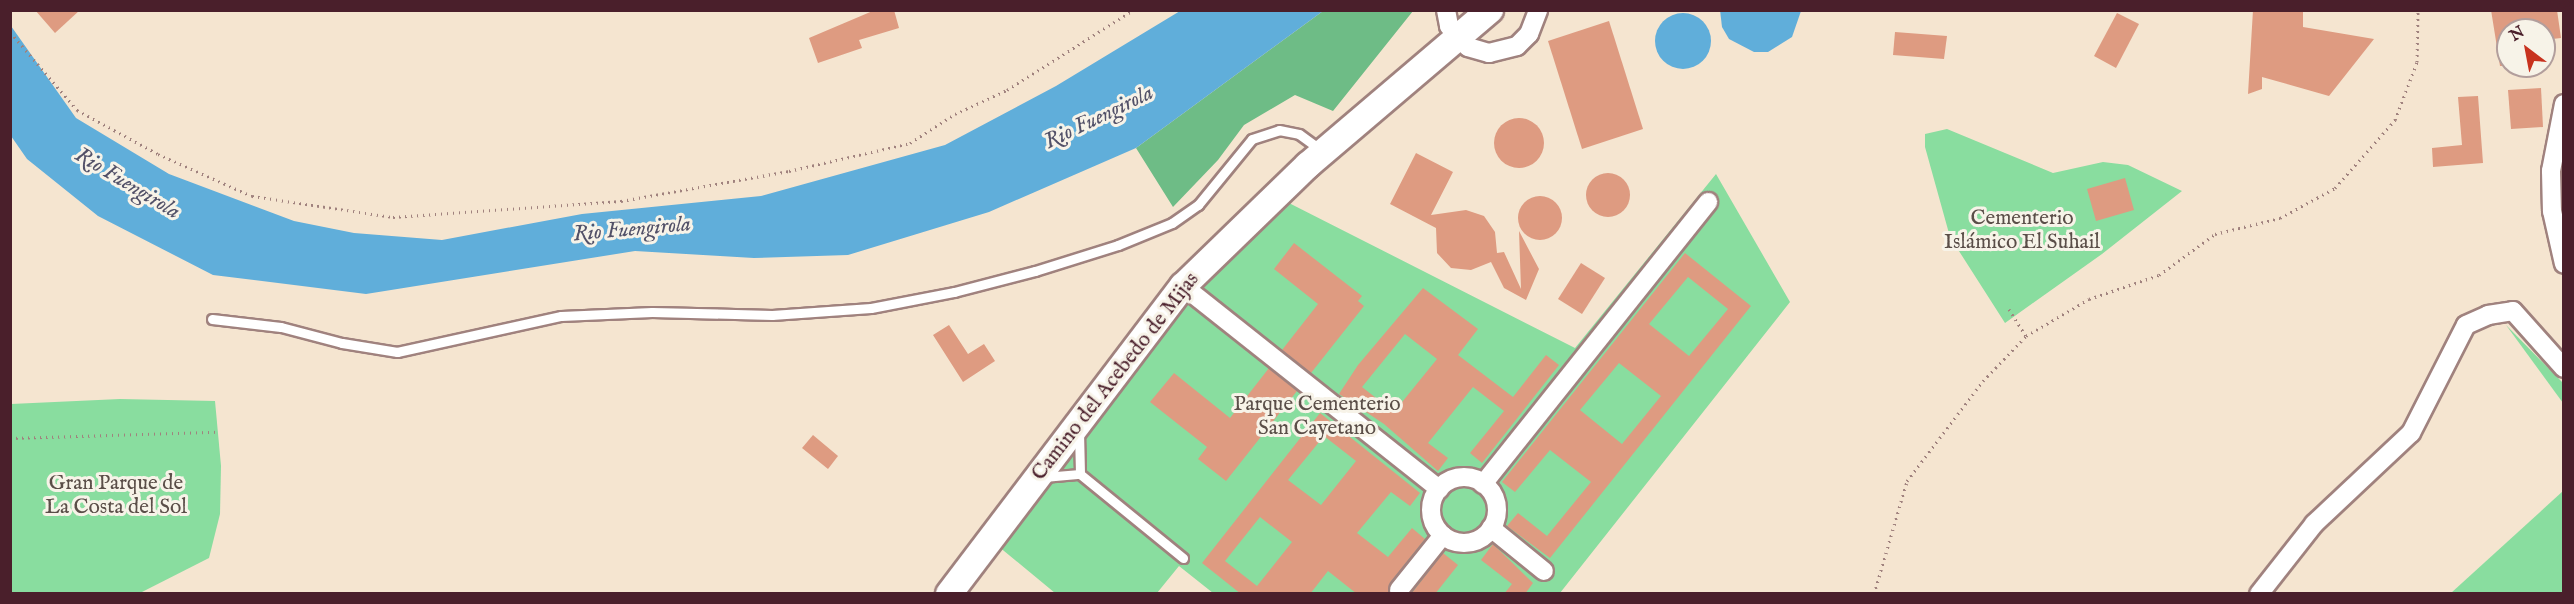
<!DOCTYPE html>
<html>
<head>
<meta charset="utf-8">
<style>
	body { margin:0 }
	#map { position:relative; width:2574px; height:604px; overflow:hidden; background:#f5e5d0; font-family:"IM FELL English",serif }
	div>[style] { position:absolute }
	.green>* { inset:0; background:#89dd9f }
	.forest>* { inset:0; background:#6ebc86 }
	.water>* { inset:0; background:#60aeda }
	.round { border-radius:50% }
	.building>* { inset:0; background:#de9b81 }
	.path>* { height:3px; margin-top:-1.5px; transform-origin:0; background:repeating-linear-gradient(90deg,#a0827e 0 1.5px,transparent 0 6px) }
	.roads { filter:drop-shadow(2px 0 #a0827e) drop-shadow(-2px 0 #a0827e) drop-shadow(0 2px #a0827e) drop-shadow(0 -2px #a0827e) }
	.lane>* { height:9px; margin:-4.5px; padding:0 4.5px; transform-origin:4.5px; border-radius:4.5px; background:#fff }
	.street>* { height:18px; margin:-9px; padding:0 9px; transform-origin:9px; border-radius:9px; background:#fff }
	.street>.ring { margin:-9px; padding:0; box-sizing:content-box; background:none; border:18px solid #fff; border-radius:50% }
	.secondary>* { height:26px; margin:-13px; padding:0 13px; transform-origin:13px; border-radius:13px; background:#fff }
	span { translate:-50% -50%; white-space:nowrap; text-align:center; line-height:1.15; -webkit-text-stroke:6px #f7f3e8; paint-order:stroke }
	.park-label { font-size:21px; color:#5a4e48 }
	.street-label { font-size:21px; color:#4a1f2b }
	.water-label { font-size:22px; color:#525168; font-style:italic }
	.frame { position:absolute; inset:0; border:12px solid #4a1f2b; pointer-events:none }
	.north { position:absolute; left:2496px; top:18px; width:60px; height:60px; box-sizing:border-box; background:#f7f3e8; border:2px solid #b29e9c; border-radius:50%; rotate:328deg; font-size:16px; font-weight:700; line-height:24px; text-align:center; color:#4a1f2b }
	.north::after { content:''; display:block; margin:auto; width:21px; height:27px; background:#c8321e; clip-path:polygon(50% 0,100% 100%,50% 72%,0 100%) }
</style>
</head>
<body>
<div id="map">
	<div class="green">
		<div style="clip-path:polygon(1947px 129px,2053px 173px,2103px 162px,2128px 165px,2182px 191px,2102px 254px,2005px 323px,1950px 237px,1925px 147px,1925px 134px)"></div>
		<div style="clip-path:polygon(1716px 174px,1790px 302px,1560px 593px,1213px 593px,1179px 566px,1157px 593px,1055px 593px,998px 546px,1192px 289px,1285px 201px,1575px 348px)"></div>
		<div style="clip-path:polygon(2506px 325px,2563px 383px,2563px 403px)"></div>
		<div style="clip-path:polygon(120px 399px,215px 401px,221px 466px,220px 514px,209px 558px,140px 593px,11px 593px,11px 404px)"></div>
		<div style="clip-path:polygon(2563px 491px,2563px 593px,2451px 593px)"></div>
	</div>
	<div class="forest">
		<div style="clip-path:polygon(1323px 11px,1413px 11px,1333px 111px,1295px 95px,1244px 125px,1218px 160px,1173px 207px,1136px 148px)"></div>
	</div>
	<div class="water">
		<div style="clip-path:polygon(1720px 10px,1801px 10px,1801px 11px,1792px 37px,1768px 52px,1754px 52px,1729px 39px,1722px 27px)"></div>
		<div style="clip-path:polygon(1180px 11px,1323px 11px,1136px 148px,989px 212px,848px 255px,754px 258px,635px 251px,366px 294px,213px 275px,98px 216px,27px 159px,11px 136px,11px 26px,76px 118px,169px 174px,294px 221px,354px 233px,442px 240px,582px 214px,761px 196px,945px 145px,1056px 86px)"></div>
		<div class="round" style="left:1655px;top:13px;width:56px;height:56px"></div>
	</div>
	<div class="building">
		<div style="clip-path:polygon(35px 10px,80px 10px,55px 33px)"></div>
		<div style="clip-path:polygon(875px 10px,894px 10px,899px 28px,859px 40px,862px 48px,818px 63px,809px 38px)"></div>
		<div style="clip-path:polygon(2253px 10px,2303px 10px,2303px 27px,2374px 39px,2329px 96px,2262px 77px,2262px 89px,2248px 94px)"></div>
		<div style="clip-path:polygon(2491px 10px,2557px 10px,2561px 38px,2544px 40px,2544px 30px,2508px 30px,2508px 66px,2500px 66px)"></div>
		<div style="clip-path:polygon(2117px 13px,2139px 24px,2116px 68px,2094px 56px)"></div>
		<div style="clip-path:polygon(1609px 21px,1643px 129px,1582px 149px,1548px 41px)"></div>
		<div style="clip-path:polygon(1895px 32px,1947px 36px,1944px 59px,1893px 55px)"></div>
		<div style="clip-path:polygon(2541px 88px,2543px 127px,2511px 129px,2508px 90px)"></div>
		<div style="clip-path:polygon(2478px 96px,2483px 163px,2433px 167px,2432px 148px,2462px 145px,2458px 97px)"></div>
		<div class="round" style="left:1494px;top:118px;width:50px;height:50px"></div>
		<div style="clip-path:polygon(1416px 153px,1453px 172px,1431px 215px,1466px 210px,1484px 216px,1495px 232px,1497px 253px,1504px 252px,1521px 289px,1519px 231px,1539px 269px,1526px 300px,1504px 288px,1491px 262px,1471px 270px,1451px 268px,1437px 253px,1436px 228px,1390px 204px)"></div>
		<div class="round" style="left:1586px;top:173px;width:44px;height:44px"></div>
		<div style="clip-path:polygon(2125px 178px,2134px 210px,2096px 221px,2087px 189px)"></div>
		<div class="round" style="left:1518px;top:196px;width:44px;height:44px"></div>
		<div style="clip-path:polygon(1294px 243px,1362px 296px,1358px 301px,1364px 306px,1311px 373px,1282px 350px,1318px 304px,1274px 269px)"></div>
		<div style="clip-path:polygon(evenodd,1685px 253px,1751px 306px,1550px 558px,1507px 526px,1518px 513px,1547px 536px,1591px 482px,1550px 450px,1515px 492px,1502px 482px,1685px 253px,1688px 277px,1728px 309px,1689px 356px,1649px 324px,1688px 277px,1685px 253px,1619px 363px,1661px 396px,1622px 444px,1580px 410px,1619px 363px)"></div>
		<div style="clip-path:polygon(1581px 263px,1605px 278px,1582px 314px,1558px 299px)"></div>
		<div style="clip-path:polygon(evenodd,1423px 288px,1478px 329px,1458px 355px,1513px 397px,1546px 355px,1559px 365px,1482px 463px,1470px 453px,1504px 411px,1473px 387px,1428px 443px,1448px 458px,1438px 471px,1384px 424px,1339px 394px,1358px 365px,1423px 288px,1405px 334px,1437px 359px,1394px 412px,1362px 387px,1405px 334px)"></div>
		<div style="clip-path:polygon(949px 325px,968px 354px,984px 344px,995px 361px,963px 382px,933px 335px)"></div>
		<div style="clip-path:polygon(1269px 368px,1297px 391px,1226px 481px,1198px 459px,1207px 447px,1150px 402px,1174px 373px,1230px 418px)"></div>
		<div style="clip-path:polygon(evenodd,1320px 413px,1420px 493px,1410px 506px,1391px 492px,1357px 533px,1388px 557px,1412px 528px,1425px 539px,1390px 583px,1388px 594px,1357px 594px,1328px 571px,1310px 594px,1241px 594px,1202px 563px,1320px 413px,1324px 436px,1356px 461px,1321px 505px,1288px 480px,1324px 436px,1320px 413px,1260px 517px,1292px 542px,1257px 586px,1225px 561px,1260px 517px)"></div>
		<div style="clip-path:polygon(813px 435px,838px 456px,828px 469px,802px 448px)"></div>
		<div style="clip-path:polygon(1493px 544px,1533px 583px,1525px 594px,1504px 594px,1512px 584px,1481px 560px)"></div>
		<div style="clip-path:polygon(1443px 553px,1458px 565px,1435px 594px,1411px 594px)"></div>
	</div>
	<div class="path">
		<div style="left:10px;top:32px;width:103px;rotate:49.3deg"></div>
		<div style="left:77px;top:110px;width:92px;rotate:28.5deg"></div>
		<div style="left:158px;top:154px;width:103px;rotate:24.1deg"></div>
		<div style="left:252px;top:196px;width:143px;rotate:8.5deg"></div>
		<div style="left:393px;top:217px;width:229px;rotate:-4deg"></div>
		<div style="left:621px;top:201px;width:171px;rotate:-10.1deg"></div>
		<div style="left:789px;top:171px;width:124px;rotate:-13deg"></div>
		<div style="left:910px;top:143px;width:54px;rotate:-32.8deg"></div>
		<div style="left:955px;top:114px;width:57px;rotate:-24.8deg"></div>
		<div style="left:1007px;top:90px;width:149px;rotate:-32.4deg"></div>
		<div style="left:2009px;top:309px;width:32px;rotate:58deg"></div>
		<div style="left:10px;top:438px;width:208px;rotate:-1.7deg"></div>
		<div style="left:1874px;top:594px;width:118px;rotate:-73.7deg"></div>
		<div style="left:1907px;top:481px;width:126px;rotate:-52.8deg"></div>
		<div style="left:1983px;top:381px;width:62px;rotate:-46.3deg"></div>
		<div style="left:2026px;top:336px;width:73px;rotate:-30.4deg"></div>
		<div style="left:2089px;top:299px;width:74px;rotate:-18.9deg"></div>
		<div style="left:2159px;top:275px;width:69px;rotate:-36.2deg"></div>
		<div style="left:2215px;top:234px;width:67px;rotate:-13.8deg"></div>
		<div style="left:2280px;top:218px;width:63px;rotate:-28.6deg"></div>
		<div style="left:2335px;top:188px;width:91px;rotate:-48.6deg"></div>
		<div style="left:2395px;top:120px;width:62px;rotate:-69.2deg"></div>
		<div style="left:2417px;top:62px;width:52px;rotate:-88.9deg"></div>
	</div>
	<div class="roads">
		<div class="lane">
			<div style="left:212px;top:319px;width:69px;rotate:6.6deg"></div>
			<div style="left:281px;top:327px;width:63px;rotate:14.7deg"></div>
			<div style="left:342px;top:343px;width:56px;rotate:9.3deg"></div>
			<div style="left:397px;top:352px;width:168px;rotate:-12.4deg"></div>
			<div style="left:561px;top:316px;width:91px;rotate:-2.5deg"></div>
			<div style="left:652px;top:312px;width:120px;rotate:1.4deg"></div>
			<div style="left:772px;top:315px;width:99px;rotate:-4deg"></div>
			<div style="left:871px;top:308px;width:85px;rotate:-10.9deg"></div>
			<div style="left:954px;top:292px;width:84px;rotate:-14.5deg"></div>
			<div style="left:1035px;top:271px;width:87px;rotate:-17.4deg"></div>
			<div style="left:1118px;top:245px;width:58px;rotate:-22.2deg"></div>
			<div style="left:1172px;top:223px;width:32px;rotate:-35deg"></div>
			<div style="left:1198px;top:205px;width:85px;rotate:-50.7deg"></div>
			<div style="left:1252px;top:139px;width:28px;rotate:-18deg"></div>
			<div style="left:1279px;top:130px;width:20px;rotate:11deg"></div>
			<div style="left:1299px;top:134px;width:29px;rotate:36deg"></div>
			<div style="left:1079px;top:432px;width:42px;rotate:88.6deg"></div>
			<div style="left:1044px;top:477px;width:36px;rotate:-5deg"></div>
			<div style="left:1080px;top:474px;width:133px;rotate:39.2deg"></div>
		</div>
		<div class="street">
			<div style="left:1446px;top:10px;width:16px;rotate:79deg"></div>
			<div style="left:1449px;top:26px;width:14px;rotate:51deg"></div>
			<div style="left:1458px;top:37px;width:14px;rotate:45deg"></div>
			<div style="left:1468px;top:47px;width:22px;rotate:16deg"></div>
			<div style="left:1489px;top:53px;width:29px;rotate:-14deg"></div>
			<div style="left:1517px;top:46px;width:17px;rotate:-45deg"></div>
			<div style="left:1529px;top:34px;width:26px;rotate:-69deg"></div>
			<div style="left:2564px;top:104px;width:68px;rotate:101deg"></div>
			<div style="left:2551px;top:171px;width:40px;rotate:88.6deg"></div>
			<div style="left:2552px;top:211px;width:54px;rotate:77.2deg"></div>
			<div style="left:1183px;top:286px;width:327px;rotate:38.4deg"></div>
			<div class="ring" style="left:1431px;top:477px;width:48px;height:48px"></div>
			<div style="left:1483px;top:484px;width:361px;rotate:-51.4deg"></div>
			<div style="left:1491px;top:528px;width:68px;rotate:39.1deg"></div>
			<div style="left:1399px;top:590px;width:70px;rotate:-51.3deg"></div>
			<div style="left:2259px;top:594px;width:89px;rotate:-51.8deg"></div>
			<div style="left:2314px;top:524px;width:133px;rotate:-43.2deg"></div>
			<div style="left:2411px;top:433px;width:121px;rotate:-63deg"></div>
			<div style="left:2466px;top:325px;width:24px;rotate:-24deg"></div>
			<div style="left:2488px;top:315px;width:25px;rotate:-9deg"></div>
			<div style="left:2513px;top:311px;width:76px;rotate:48.2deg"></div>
		</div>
		<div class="secondary">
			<div style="left:949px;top:594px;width:387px;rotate:-52.8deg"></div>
			<div style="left:1183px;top:286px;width:174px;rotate:-44.1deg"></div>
			<div style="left:1308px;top:165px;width:239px;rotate:-40.4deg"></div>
		</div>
	</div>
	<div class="park-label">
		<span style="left:2022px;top:231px">Cementerio<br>Islámico El Suhail</span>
		<span style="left:1317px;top:417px">Parque Cementerio<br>San Cayetano</span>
		<span style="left:116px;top:496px">Gran Parque de<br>La Costa del Sol</span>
	</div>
	<div class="street-label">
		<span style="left:1116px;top:377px;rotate:-52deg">Camino del Acebedo de Mijas</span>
	</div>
	<div class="water-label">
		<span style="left:1099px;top:118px;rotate:-26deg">Rio Fuengirola</span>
		<span style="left:127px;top:184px;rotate:31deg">Rio Fuengirola</span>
		<span style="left:632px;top:230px;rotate:-5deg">Rio Fuengirola</span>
	</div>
	<div class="frame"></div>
	<div class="north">N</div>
</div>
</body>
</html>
